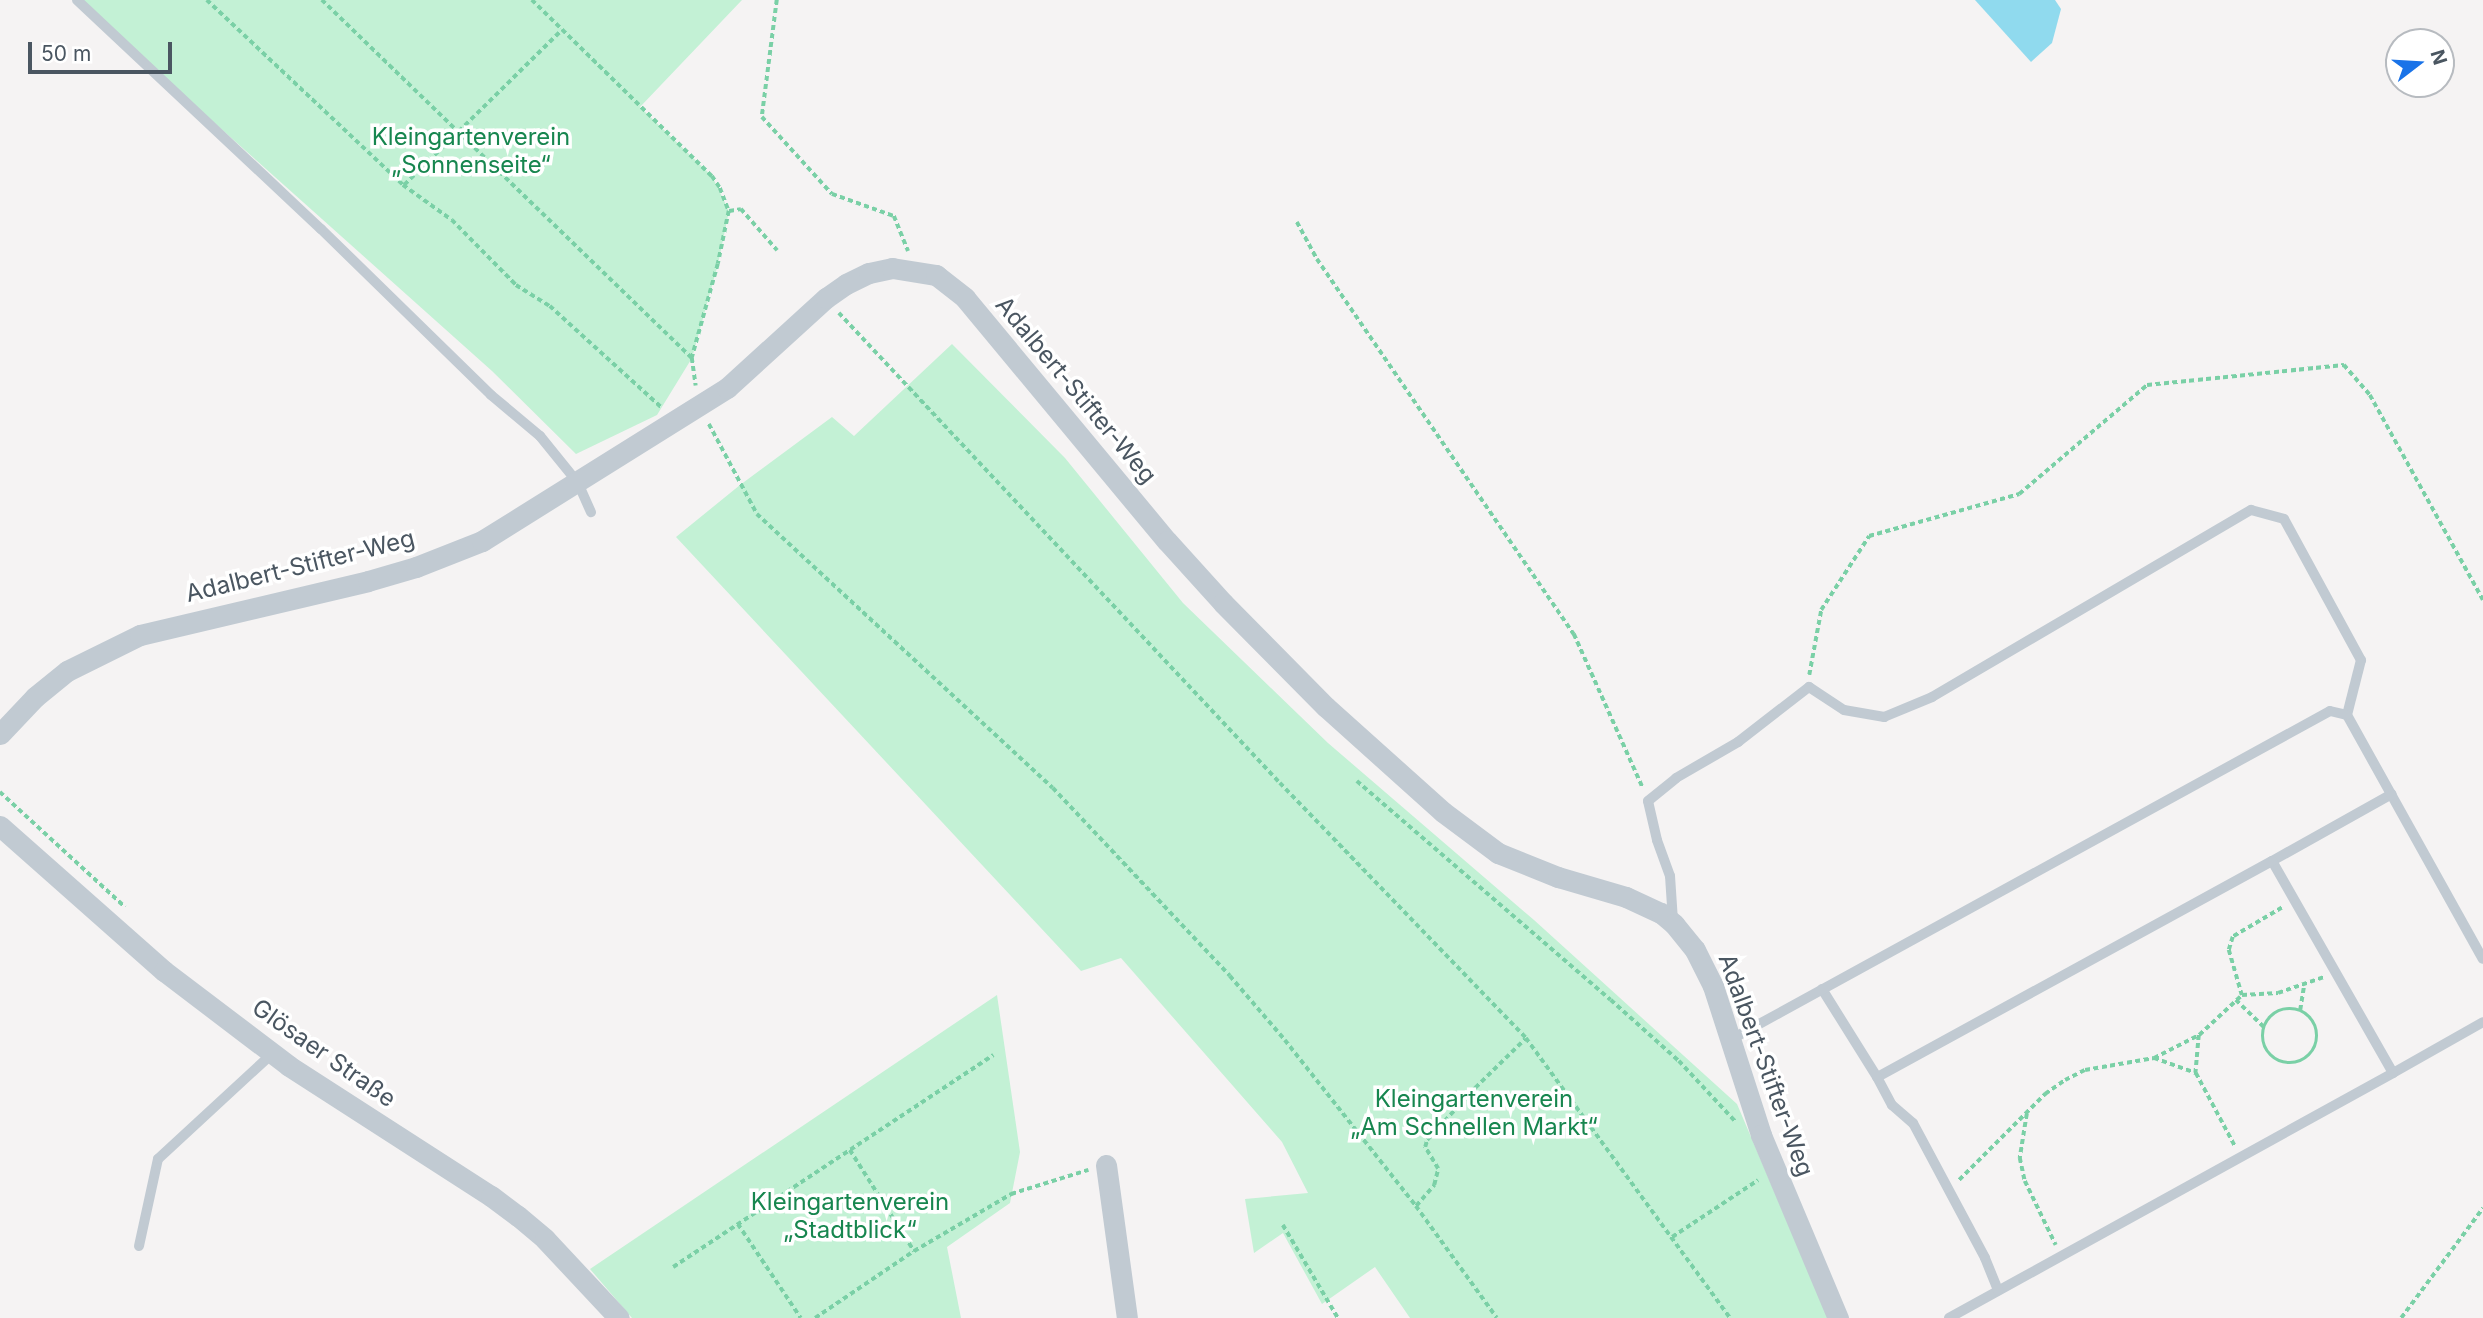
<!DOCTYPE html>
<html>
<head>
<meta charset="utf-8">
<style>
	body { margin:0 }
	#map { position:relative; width:2483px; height:1318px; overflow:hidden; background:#f5f3f3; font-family:Inter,sans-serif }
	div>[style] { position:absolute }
	.green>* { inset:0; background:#c3f1d5 }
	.water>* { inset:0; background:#90daee }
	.path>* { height:3.5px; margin-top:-1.75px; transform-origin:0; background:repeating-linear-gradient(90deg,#7ad0a6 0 5px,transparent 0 8.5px) }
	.path>.ring { margin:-1.75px; padding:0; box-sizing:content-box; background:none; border:3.5px solid #7ad0a6; border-radius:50% }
	.lane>* { height:10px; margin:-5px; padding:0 5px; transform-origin:5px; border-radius:5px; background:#c1cad2 }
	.street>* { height:21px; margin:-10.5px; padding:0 10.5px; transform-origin:10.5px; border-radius:10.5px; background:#c1cad2 }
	span { translate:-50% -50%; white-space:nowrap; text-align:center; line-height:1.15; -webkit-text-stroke:7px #fff; paint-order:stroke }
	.park-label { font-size:24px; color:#17864f }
	.street-label { font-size:24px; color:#4a5661 }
	.north { position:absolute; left:2385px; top:28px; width:70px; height:70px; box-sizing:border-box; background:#fff; border:2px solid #b7bbc0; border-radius:50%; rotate:73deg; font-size:19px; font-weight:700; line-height:28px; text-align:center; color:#4a5661 }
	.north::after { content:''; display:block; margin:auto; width:24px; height:32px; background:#1a73e8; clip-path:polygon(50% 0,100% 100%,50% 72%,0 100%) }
	.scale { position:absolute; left:28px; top:42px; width:144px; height:32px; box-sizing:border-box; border:4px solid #4a5661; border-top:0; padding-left:9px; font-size:21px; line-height:24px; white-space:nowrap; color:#4a5661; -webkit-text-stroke:5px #fff; paint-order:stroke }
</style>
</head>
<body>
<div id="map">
	<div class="green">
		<div style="clip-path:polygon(77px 0,742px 0,640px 107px,712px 176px,729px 211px,718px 264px,692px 358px,657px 415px,576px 454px,492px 371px)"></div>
		<div style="clip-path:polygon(952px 344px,1065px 458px,1183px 603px,1328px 743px,1534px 920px,1737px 1104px,1828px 1318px,1410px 1318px,1375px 1267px,1322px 1304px,1283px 1233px,1254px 1253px,1245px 1199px,1308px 1193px,1282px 1142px,1121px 958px,1081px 971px,676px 537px,740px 485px,832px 417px,854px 436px)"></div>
		<div style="clip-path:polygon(997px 995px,1020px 1152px,1010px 1203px,947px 1247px,961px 1318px,632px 1318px,590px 1269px)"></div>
	</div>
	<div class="water">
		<div style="clip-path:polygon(1975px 0,2055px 0,2061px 9px,2052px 43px,2031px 62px)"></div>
	</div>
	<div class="path">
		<div style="left:207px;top:0;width:270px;rotate:43.3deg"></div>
		<div style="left:403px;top:185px;width:60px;rotate:35.5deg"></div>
		<div style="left:452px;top:220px;width:91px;rotate:45.4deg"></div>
		<div style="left:516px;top:285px;width:40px;rotate:32deg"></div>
		<div style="left:550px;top:306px;width:151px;rotate:42.3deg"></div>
		<div style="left:322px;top:0;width:515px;rotate:44.06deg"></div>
		<div style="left:692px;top:358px;width:28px;rotate:82deg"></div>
		<div style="left:532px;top:0;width:252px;rotate:44.4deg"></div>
		<div style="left:712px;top:176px;width:14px;rotate:56deg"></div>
		<div style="left:720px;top:188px;width:25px;rotate:69deg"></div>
		<div style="left:729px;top:211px;width:54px;rotate:101.7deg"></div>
		<div style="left:718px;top:264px;width:98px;rotate:105.5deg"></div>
		<div style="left:777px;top:0;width:118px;rotate:97.3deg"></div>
		<div style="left:762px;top:117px;width:104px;rotate:47.7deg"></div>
		<div style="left:832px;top:194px;width:66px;rotate:19.5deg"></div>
		<div style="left:894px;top:216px;width:38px;rotate:68deg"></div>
		<div style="left:404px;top:185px;width:221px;rotate:-44.5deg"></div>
		<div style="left:729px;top:211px;width:12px;rotate:-9deg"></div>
		<div style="left:741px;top:209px;width:55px;rotate:48.7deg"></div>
		<div style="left:1297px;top:222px;width:42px;rotate:61.6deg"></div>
		<div style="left:1317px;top:259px;width:455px;rotate:55.6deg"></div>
		<div style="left:1574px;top:634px;width:167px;rotate:65.9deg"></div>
		<div style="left:839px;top:313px;width:645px;rotate:46.82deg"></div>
		<div style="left:1280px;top:783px;width:354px;rotate:46deg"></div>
		<div style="left:1526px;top:1038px;width:346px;rotate:53.9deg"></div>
		<div style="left:709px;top:424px;width:102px;rotate:61.9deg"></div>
		<div style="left:757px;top:514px;width:403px;rotate:42.8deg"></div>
		<div style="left:1053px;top:788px;width:258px;rotate:46.7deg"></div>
		<div style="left:1230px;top:976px;width:84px;rotate:49.3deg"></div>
		<div style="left:1285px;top:1040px;width:211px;rotate:51.7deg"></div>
		<div style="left:1416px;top:1206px;width:138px;rotate:54.1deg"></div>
		<div style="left:1809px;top:675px;width:66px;rotate:-79.5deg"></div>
		<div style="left:1821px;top:610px;width:88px;rotate:-57deg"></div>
		<div style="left:1869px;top:536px;width:156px;rotate:-15.6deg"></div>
		<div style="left:2019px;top:494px;width:168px;rotate:-40.4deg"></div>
		<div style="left:2147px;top:385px;width:198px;rotate:-5.8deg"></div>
		<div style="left:2344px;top:365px;width:40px;rotate:49deg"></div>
		<div style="left:2370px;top:395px;width:234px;rotate:61.1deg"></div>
		<div style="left:1357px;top:781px;width:335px;rotate:40.8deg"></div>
		<div style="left:1611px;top:1000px;width:91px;rotate:41.9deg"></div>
		<div style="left:1679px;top:1061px;width:82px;rotate:47deg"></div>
		<div style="left:0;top:792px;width:170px;rotate:42.6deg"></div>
		<div style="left:2282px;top:908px;width:57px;rotate:149.4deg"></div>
		<div style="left:2233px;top:937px;width:14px;rotate:107deg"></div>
		<div style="left:2229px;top:950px;width:47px;rotate:73.9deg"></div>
		<div style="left:2242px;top:995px;width:36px;rotate:-3deg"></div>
		<div style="left:2278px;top:993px;width:49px;rotate:-19.2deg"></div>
		<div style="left:2236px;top:1000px;width:39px;rotate:44deg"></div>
		<div class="ring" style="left:2263px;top:1009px;width:50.5px;height:50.5px"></div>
		<div style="left:2300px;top:1010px;width:24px;rotate:-81deg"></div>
		<div style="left:2199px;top:1035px;width:38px;rotate:95deg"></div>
		<div style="left:2196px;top:1073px;width:83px;rotate:61.9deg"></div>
		<div style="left:2154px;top:1058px;width:45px;rotate:19.7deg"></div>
		<div style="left:2027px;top:1114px;width:45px;rotate:99deg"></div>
		<div style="left:2020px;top:1158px;width:24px;rotate:78deg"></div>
		<div style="left:2025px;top:1181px;width:71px;rotate:64.2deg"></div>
		<div style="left:850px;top:1150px;width:120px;rotate:57.6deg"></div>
		<div style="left:1959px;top:1180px;width:122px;rotate:-45deg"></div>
		<div style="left:2045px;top:1094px;width:24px;rotate:-35deg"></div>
		<div style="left:2065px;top:1080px;width:22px;rotate:-27deg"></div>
		<div style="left:2085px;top:1070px;width:70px;rotate:-9.9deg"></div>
		<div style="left:2154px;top:1058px;width:51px;rotate:-27.1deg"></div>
		<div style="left:2199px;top:1035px;width:59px;rotate:-42.9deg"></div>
		<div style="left:1416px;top:1206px;width:28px;rotate:-49deg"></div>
		<div style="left:1434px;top:1185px;width:16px;rotate:-76deg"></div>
		<div style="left:1438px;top:1169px;width:26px;rotate:-121deg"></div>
		<div style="left:1425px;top:1147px;width:7px;rotate:-74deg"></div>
		<div style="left:1427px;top:1140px;width:71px;rotate:-47.3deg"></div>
		<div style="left:1475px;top:1088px;width:70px;rotate:-44.4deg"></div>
		<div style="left:738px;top:1224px;width:113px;rotate:56.2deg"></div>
		<div style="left:1283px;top:1225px;width:108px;rotate:59.4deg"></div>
		<div style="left:1672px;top:1237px;width:103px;rotate:-33.5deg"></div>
		<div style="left:673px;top:1267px;width:384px;rotate:-33.5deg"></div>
		<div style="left:815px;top:1318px;width:120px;rotate:-34.1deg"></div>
		<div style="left:914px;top:1251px;width:113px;rotate:-30.4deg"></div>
		<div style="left:1011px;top:1194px;width:81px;rotate:-17.3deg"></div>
		<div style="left:2401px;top:1318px;width:137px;rotate:-53.3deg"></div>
	</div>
	<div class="lane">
		<div style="left:77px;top:0;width:335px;rotate:43.2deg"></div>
		<div style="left:321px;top:229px;width:238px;rotate:44.3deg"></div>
		<div style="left:491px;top:395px;width:64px;rotate:39.9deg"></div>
		<div style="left:540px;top:436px;width:60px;rotate:51deg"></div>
		<div style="left:578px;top:483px;width:32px;rotate:66deg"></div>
		<div style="left:2272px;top:861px;width:137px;rotate:-29.2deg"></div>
		<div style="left:1673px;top:921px;width:45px;rotate:-93.8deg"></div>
		<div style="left:1670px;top:876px;width:38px;rotate:-110deg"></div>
		<div style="left:1657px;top:840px;width:40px;rotate:-103deg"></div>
		<div style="left:1648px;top:801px;width:36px;rotate:-39deg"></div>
		<div style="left:1676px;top:778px;width:72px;rotate:-30.1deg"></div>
		<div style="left:1738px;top:742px;width:90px;rotate:-37.8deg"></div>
		<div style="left:1809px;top:687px;width:42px;rotate:33.3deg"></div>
		<div style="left:1844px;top:710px;width:41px;rotate:9.9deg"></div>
		<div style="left:1884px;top:717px;width:52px;rotate:-22.6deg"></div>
		<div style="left:1932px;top:697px;width:370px;rotate:-30.4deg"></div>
		<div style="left:2251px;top:510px;width:34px;rotate:15deg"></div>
		<div style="left:2284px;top:519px;width:161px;rotate:61.4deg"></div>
		<div style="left:2361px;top:660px;width:57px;rotate:104.3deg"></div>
		<div style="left:2347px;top:715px;width:279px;rotate:60.9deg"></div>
		<div style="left:1822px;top:989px;width:104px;rotate:58deg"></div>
		<div style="left:1730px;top:1040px;width:684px;rotate:-28.74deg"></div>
		<div style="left:2330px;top:711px;width:17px;rotate:13deg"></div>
		<div style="left:2393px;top:1073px;width:103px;rotate:-29.5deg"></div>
		<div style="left:139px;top:1246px;width:89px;rotate:-77.7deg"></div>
		<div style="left:158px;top:1159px;width:156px;rotate:-42.7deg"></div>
		<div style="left:1949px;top:1318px;width:507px;rotate:-28.89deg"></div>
		<div style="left:2393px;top:1073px;width:244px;rotate:-119.7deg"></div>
		<div style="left:2272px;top:861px;width:450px;rotate:151.3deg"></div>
		<div style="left:1877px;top:1077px;width:32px;rotate:62deg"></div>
		<div style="left:1892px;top:1105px;width:28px;rotate:41deg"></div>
		<div style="left:1913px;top:1123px;width:153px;rotate:61.9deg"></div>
		<div style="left:1985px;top:1258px;width:35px;rotate:68deg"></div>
	</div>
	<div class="street">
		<div style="left:0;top:734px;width:51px;rotate:-46.6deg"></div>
		<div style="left:35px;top:697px;width:41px;rotate:-39.1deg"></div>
		<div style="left:67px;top:671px;width:81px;rotate:-26.3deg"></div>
		<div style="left:140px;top:635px;width:234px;rotate:-13.3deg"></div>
		<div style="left:368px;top:581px;width:50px;rotate:-16.3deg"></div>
		<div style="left:416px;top:567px;width:71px;rotate:-21.5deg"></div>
		<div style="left:482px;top:541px;width:289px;rotate:-32deg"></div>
		<div style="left:727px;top:388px;width:134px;rotate:-42.3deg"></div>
		<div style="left:826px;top:298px;width:24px;rotate:-35deg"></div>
		<div style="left:846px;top:284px;width:25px;rotate:-26deg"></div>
		<div style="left:869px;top:273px;width:24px;rotate:-12deg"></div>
		<div style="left:892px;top:268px;width:45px;rotate:9deg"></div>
		<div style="left:936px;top:275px;width:37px;rotate:38deg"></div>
		<div style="left:965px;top:298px;width:316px;rotate:50.3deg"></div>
		<div style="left:1167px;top:541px;width:84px;rotate:47.9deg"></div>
		<div style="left:1223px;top:603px;width:146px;rotate:45.3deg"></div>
		<div style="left:1326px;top:707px;width:157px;rotate:41.9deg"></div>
		<div style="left:1443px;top:812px;width:69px;rotate:36.7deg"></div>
		<div style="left:1498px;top:853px;width:65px;rotate:21.8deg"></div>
		<div style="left:1558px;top:877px;width:71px;rotate:16.4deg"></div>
		<div style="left:1626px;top:897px;width:38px;rotate:25deg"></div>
		<div style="left:1661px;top:913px;width:17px;rotate:40deg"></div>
		<div style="left:1674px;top:924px;width:33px;rotate:51deg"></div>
		<div style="left:1695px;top:950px;width:40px;rotate:63.4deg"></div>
		<div style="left:1713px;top:986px;width:157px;rotate:72.1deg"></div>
		<div style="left:1761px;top:1135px;width:199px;rotate:67.2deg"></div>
		<div style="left:0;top:826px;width:219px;rotate:41.5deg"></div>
		<div style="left:164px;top:971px;width:157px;rotate:37.2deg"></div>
		<div style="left:289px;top:1066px;width:240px;rotate:32.8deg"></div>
		<div style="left:491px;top:1196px;width:34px;rotate:37deg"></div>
		<div style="left:518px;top:1216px;width:35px;rotate:40deg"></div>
		<div style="left:545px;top:1239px;width:108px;rotate:46.9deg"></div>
		<div style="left:1106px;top:1165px;width:154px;rotate:82.2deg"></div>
	</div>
	<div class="park-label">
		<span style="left:471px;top:151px">Kleingartenverein<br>„Sonnenseite“</span>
		<span style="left:1474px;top:1113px">Kleingartenverein<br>„Am Schnellen Markt“</span>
		<span style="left:850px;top:1216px">Kleingartenverein<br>„Stadtblick“</span>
	</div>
	<div class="street-label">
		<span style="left:1076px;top:390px;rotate:50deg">Adalbert-Stifter-Weg</span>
		<span style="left:300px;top:566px;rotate:-14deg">Adalbert-Stifter-Weg</span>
		<span style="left:324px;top:1053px;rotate:35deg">Glösaer Straße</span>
		<span style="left:1766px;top:1065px;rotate:70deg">Adalbert-Stifter-Weg</span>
	</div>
	<div class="north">N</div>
	<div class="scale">50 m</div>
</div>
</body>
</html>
